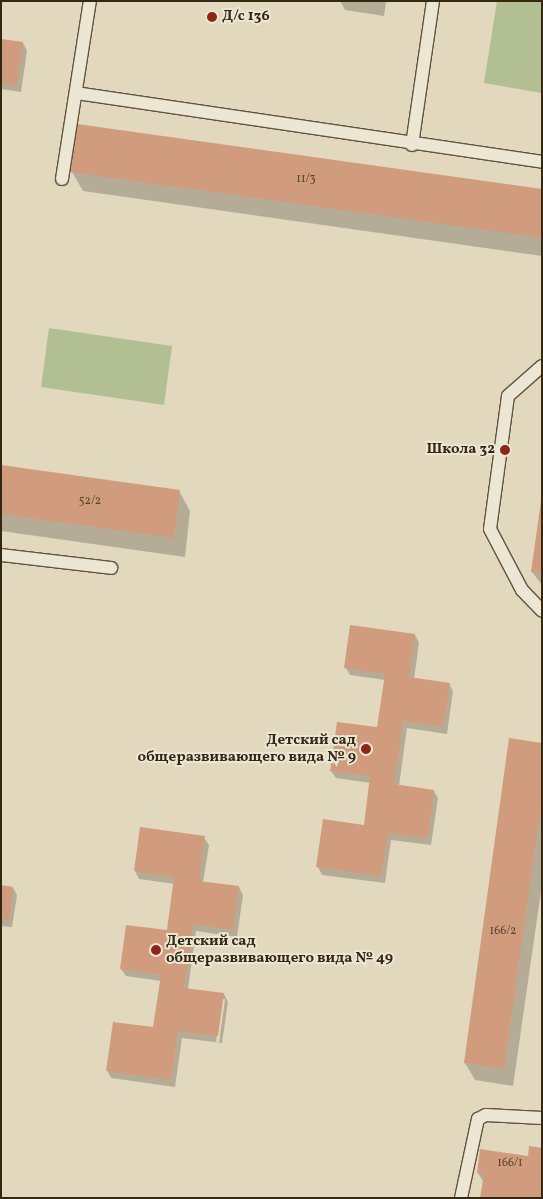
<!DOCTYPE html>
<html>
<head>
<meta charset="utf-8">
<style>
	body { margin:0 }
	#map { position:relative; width:543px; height:1199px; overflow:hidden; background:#e1d8bd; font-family:Vollkorn,serif }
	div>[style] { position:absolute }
	.green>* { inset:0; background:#b2bf92 }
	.shadow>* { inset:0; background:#0003 }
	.building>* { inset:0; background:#d19c7e }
	.roads { filter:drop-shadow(1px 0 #61533e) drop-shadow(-1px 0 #61533e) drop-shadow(0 1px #61533e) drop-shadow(0 -1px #61533e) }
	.service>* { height:12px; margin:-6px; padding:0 6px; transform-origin:6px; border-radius:6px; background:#ece6d4 }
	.dots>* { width:14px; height:14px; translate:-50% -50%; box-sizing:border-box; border:2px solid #ece6d4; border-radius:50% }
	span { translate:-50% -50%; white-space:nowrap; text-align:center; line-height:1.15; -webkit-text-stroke:4px #ece6d4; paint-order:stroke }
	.number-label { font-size:12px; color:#5d442e }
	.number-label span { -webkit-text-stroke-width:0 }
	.poi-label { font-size:15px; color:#362713; font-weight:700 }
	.left { translate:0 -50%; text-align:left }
	.right { translate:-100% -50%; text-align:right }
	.frame { position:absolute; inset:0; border:2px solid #362713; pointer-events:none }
</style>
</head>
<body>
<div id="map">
	<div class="green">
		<div style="clip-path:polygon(497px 1px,542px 1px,542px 93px,484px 83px)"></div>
		<div style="clip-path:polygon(49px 328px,172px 346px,164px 405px,41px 387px)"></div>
	</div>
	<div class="shadow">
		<div style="clip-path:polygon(340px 1px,386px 1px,384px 16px,345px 10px)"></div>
		<div style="clip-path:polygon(1px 40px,23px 43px,27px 51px,21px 92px,1px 89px)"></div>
		<div style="clip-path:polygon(72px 172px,542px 190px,542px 256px,83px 191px)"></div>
		<div style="clip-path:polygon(1px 466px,179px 491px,190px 511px,185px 557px,1px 531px)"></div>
		<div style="clip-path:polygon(542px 502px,542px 585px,532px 572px)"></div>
		<div style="clip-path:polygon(415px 635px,419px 643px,414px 679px,449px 684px,453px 691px,447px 734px,407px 728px,399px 786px,434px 791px,438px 798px,431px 845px,391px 840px,385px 883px,322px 875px,318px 867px,365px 826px,371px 783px,336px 778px,331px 771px,378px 729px,385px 680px,350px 675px,346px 668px)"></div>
		<div style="clip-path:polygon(542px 744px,542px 884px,513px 1086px,475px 1080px,465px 1063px)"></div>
		<div style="clip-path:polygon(evenodd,141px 829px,204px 838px,209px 845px,203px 882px,239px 887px,243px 895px,237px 937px,196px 931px,188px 989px,224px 994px,228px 1002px,222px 1043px,182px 1038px,175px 1087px,111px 1078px,107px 1070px,154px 1029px,161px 981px,126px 976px,121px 969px,168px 932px,175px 884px,139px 879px,135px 871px,141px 829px,222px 999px,225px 999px,219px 1043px,216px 1042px,222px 999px)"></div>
		<div style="clip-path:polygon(1px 886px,13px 888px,17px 895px,12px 927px,1px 926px)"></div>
		<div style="clip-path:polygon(529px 1157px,484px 1183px,478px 1173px)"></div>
	</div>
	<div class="building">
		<div style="clip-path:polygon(1px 39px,23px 42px,17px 85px,1px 83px)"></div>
		<div style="clip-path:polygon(77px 124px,542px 189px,542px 238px,70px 172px)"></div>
		<div style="clip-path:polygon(1px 465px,180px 490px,174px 538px,1px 514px)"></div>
		<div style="clip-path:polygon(541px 501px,542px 501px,542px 573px,531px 572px)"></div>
		<div style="clip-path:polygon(350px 625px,415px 634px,409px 677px,450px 683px,443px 727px,403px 721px,394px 784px,434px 790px,428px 838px,388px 833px,381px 876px,316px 867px,323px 819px,364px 825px,370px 776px,330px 771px,337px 722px,377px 727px,385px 674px,344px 668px)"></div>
		<div style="clip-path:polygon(509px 738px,542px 743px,542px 800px,504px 1069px,464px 1063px)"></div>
		<div style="clip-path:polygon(140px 827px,205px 836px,199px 881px,239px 886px,233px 930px,193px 924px,184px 988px,224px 993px,218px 1036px,178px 1031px,171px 1080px,106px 1071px,113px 1022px,153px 1027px,161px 975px,120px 969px,126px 925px,167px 930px,174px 877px,134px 871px)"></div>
		<div style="clip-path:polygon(1px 885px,13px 887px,9px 920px,1px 919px)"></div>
		<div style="clip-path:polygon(529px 1146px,542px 1148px,542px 1198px,480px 1198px,484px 1174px,477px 1173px,480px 1149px,528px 1156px)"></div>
	</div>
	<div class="roads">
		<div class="service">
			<div style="left:76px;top:93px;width:471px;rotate:8.4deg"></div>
			<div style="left:412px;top:145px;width:146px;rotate:-81.7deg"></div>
			<div style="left:62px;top:179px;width:180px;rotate:-81.1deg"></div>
			<div style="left:542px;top:366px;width:45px;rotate:138.6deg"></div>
			<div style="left:508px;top:396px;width:134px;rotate:97.7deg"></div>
			<div style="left:490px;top:529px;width:69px;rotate:62.3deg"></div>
			<div style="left:522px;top:590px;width:29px;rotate:46deg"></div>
			<div style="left:1px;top:555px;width:111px;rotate:6.7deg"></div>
			<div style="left:461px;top:1198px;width:81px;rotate:-77.9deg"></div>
			<div style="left:478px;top:1119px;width:9px;rotate:-27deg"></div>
			<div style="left:486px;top:1115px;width:56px;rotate:3.1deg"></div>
		</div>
	</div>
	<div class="dots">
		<div style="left:212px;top:17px;background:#8f2418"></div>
		<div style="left:505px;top:450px;background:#8f2418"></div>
		<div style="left:366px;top:749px;background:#8f2418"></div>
		<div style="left:156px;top:950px;background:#8f2418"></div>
	</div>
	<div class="number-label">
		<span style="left:306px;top:180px">11/3</span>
		<span style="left:90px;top:502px">52/2</span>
		<span style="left:503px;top:932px">166/2</span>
		<span style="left:510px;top:1164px">166/1</span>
	</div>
	<div class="poi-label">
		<span class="left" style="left:222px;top:17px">Д/с 136</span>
		<span class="right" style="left:495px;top:450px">Школа 32</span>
		<span class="right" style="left:356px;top:749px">Детский сад<br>общеразвивающего вида № 9</span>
		<span class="left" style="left:166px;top:950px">Детский сад<br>общеразвивающего вида № 49</span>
	</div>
	<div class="frame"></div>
</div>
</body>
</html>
